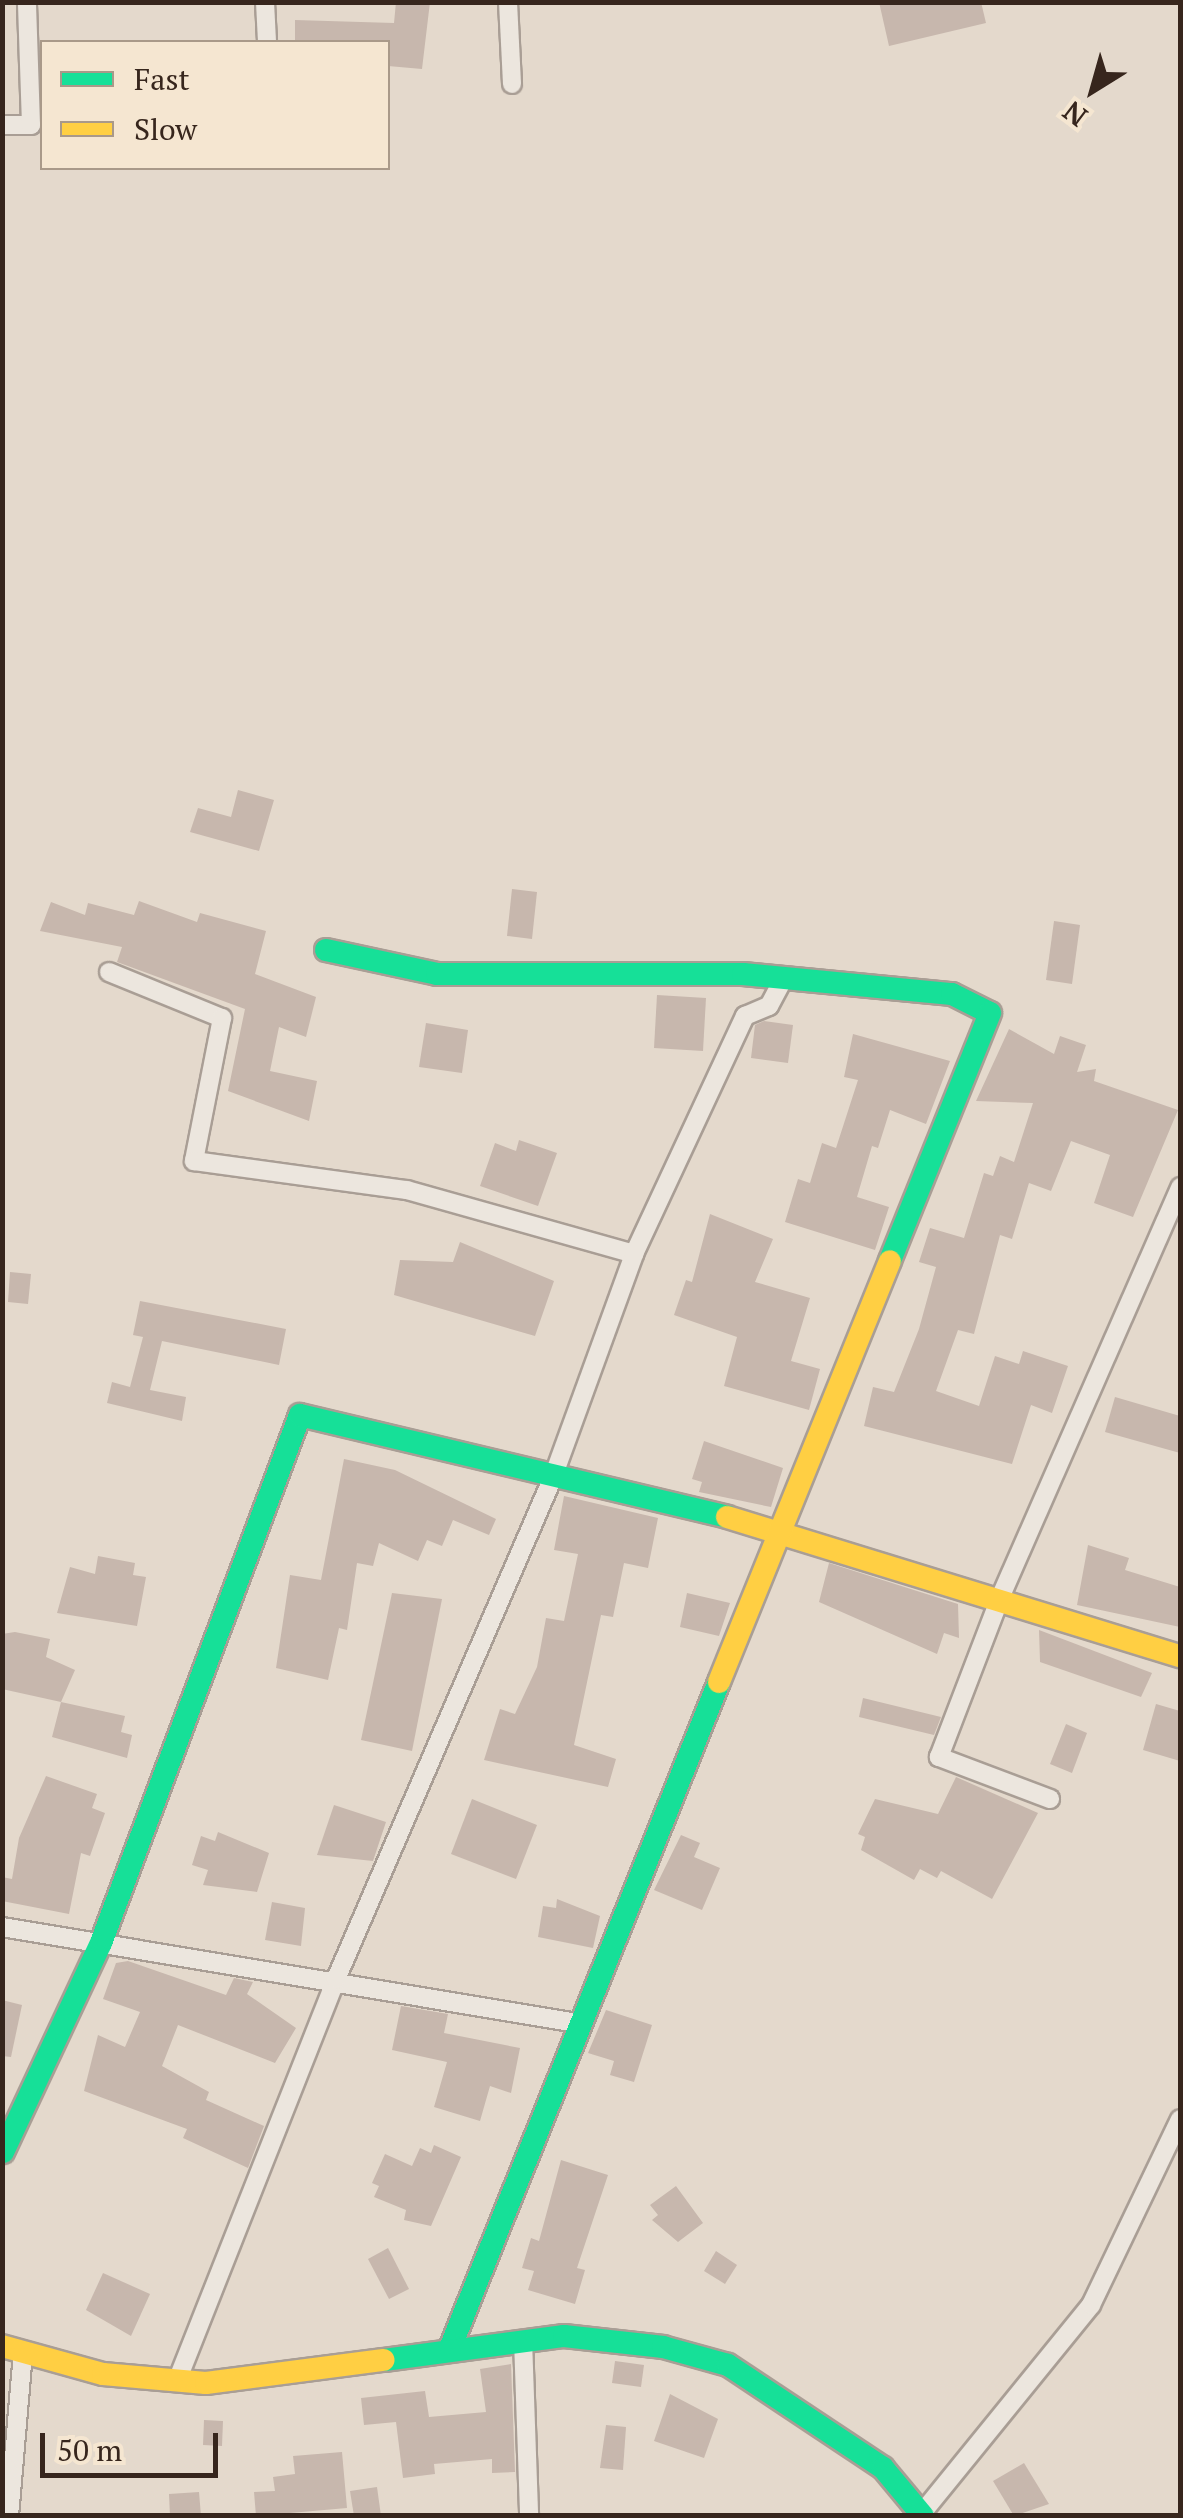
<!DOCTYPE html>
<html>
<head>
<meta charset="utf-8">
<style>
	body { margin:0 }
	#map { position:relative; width:1183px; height:2518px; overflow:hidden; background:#e4d9cc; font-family:"PT Serif",serif }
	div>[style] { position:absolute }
	.building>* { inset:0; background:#c7b7ad }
	.roads { filter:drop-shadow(2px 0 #a99e95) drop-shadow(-2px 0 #a99e95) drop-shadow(0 2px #a99e95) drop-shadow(0 -2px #a99e95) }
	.street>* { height:18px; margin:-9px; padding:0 9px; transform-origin:9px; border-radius:9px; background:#ece6de }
	.fast>* { height:22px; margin:-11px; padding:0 11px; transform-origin:11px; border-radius:11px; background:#16e098 }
	.slow>* { height:22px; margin:-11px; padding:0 11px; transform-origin:11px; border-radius:11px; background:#ffcf43 }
	span { translate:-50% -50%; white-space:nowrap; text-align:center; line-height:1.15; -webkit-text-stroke:8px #f5e6d1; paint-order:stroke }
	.frame { position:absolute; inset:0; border:5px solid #37261d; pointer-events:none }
	.legend { position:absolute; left:40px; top:40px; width:350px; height:130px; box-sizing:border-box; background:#f5e6d1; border:2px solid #a99989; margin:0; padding:12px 18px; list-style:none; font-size:30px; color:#37261d }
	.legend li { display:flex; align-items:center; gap:20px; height:50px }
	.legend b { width:50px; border:2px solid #a99989 }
	.north { position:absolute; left:1043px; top:40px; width:100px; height:100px; -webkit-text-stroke:8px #f5e6d1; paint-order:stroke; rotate:217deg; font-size:28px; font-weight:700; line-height:40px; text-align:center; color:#37261d }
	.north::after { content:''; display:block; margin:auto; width:35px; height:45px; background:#37261d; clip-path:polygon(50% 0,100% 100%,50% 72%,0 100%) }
	.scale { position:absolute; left:40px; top:2433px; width:178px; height:45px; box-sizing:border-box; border:5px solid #37261d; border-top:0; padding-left:12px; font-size:30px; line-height:35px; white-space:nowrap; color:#37261d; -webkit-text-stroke:8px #f5e6d1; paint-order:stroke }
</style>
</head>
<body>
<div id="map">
	<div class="building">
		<div style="clip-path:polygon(396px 2px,430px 2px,422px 69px,388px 66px,388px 42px,295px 42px,295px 20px,394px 23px)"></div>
		<div style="clip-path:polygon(879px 2px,981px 2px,986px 23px,889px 46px)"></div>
		<div style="clip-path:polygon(238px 790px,274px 800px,259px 851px,190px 832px,198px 808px,231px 817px)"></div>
		<div style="clip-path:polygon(512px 889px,537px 892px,532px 939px,507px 936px)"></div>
		<div style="clip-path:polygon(139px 901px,197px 922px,200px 913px,266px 931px,255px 974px,316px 997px,306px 1037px,279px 1027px,270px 1071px,317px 1081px,309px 1121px,228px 1091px,245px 1009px,117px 962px,122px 947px,40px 931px,51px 902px,85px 915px,88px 903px,134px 915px)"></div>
		<div style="clip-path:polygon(1054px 921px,1080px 925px,1072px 984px,1046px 980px)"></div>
		<div style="clip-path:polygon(657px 995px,706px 998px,703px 1051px,654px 1048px)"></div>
		<div style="clip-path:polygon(764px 1021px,793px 1025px,788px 1063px,751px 1058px,755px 1025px)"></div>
		<div style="clip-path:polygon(426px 1023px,468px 1030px,462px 1073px,419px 1067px)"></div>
		<div style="clip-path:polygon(1009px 1029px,1054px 1054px,1060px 1036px,1086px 1045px,1077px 1072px,1096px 1069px,1094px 1081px,1178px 1110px,1133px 1217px,1094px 1203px,1110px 1155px,1071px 1141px,1051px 1191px,1029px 1183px,1012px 1239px,1000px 1235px,974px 1334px,958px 1330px,936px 1391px,979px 1406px,995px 1356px,1019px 1364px,1023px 1351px,1068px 1366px,1052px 1413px,1031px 1405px,1012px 1464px,864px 1426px,873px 1387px,894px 1392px,919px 1329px,936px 1267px,919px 1262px,930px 1228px,964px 1238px,984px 1173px,993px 1176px,1000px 1156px,1014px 1162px,1033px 1103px,976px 1101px)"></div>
		<div style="clip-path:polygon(853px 1034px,950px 1061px,926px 1124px,890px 1110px,878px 1148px,872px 1146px,857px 1197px,889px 1207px,875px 1250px,785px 1222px,798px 1179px,810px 1183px,822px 1143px,836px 1148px,858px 1080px,844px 1077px)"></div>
		<div style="clip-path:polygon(519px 1140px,557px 1153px,538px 1206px,480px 1186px,495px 1143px,516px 1151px)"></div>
		<div style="clip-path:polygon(710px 1214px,773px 1239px,755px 1282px,810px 1298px,791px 1361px,820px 1369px,809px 1410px,724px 1386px,737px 1337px,674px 1315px,686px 1280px,692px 1282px)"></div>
		<div style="clip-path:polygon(460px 1242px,554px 1281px,535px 1336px,394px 1295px,400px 1260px,453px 1262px)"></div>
		<div style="clip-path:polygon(10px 1272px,31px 1274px,28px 1304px,8px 1302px)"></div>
		<div style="clip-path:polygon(140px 1301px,286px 1329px,279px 1365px,162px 1341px,150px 1390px,186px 1397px,182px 1421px,107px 1403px,112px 1382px,130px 1387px,143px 1337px,133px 1335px)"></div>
		<div style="clip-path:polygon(1115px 1397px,1180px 1416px,1180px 1453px,1105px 1432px)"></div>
		<div style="clip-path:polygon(704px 1441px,783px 1468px,771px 1507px,699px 1492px,702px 1482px,692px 1479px)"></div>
		<div style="clip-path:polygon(344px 1459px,395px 1470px,496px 1519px,489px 1535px,453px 1520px,442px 1546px,427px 1540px,418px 1561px,379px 1543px,373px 1566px,357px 1563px,347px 1630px,339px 1628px,328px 1680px,276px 1668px,290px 1575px,321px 1580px)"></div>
		<div style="clip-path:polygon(564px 1496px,658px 1518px,648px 1568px,624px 1563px,613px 1617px,601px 1615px,574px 1745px,616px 1759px,608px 1787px,484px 1760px,500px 1709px,515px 1714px,537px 1667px,546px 1618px,564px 1621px,578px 1554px,554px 1550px)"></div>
		<div style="clip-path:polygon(1088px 1545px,1129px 1558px,1125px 1570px,1180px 1587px,1180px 1627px,1077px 1605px)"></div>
		<div style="clip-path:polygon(98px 1556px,135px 1563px,133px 1575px,146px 1577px,137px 1626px,57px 1613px,70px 1567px,95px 1574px)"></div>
		<div style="clip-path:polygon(829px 1563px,958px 1604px,959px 1638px,944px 1633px,937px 1654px,819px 1602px)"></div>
		<div style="clip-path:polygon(392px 1593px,442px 1599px,412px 1751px,361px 1740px)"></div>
		<div style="clip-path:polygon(687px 1593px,730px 1603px,719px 1636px,680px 1627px)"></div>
		<div style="clip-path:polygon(1039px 1630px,1152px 1673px,1141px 1697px,1040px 1662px)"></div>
		<div style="clip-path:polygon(15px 1632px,50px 1639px,46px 1657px,75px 1670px,61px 1702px,2px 1689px,2px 1634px)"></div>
		<div style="clip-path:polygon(863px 1698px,941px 1717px,934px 1735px,859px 1717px)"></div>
		<div style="clip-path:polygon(61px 1702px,125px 1716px,121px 1732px,132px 1735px,127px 1758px,52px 1737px)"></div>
		<div style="clip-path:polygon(1156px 1704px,1180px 1711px,1180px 1761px,1143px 1750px)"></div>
		<div style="clip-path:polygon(1066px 1724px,1087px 1733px,1072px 1773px,1050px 1764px)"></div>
		<div style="clip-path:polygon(46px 1776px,97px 1794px,92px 1808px,105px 1813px,90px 1856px,81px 1853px,69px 1914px,2px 1901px,2px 1877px,12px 1879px,19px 1838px)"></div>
		<div style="clip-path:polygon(956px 1777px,1038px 1813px,992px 1899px,941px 1871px,937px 1878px,920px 1869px,914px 1880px,861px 1850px,865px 1837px,858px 1834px,875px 1799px,938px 1814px)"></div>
		<div style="clip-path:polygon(472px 1799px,537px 1825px,516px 1879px,451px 1854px)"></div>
		<div style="clip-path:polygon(334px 1805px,386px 1822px,373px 1861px,317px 1855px)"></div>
		<div style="clip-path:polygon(218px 1832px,269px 1853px,257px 1892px,203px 1885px,208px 1870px,192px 1865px,201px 1836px,215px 1841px)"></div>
		<div style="clip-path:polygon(681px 1835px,700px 1843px,694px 1857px,720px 1868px,702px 1910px,654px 1890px)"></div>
		<div style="clip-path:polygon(557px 1899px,600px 1916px,593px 1948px,538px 1937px,543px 1906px,556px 1908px)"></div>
		<div style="clip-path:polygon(272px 1902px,305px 1908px,301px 1946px,265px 1940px)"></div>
		<div style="clip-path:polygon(128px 1961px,226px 1995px,234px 1978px,253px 1982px,247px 1994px,296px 2028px,275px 2063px,178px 2025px,162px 2066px,209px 2092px,206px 2100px,264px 2126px,248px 2168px,183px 2138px,187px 2129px,84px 2091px,98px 2035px,125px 2047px,140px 2012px,103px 1999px,116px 1963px)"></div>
		<div style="clip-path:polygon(2px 2000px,22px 2005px,11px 2057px,2px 2056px)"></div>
		<div style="clip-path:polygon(401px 2006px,448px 2014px,444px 2033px,520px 2048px,511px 2093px,490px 2086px,480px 2121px,434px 2107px,447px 2062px,392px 2050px)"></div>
		<div style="clip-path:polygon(606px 2010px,652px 2025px,634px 2082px,610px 2075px,614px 2061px,588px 2053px)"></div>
		<div style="clip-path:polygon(434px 2145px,461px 2157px,431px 2226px,404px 2220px,406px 2210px,374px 2197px,379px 2186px,372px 2183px,385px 2154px,412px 2166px,420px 2148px,431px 2153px)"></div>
		<div style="clip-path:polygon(561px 2160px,608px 2175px,577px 2268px,585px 2270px,575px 2304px,528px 2290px,534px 2271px,522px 2268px,531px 2238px,539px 2241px)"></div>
		<div style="clip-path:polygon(676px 2186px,703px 2223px,678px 2242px,652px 2220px,658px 2215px,650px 2205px)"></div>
		<div style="clip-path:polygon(388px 2248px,409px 2289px,389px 2299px,368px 2259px)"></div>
		<div style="clip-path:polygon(716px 2251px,737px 2265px,725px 2284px,704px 2271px)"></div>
		<div style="clip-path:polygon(103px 2273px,150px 2294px,131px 2336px,86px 2310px)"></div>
		<div style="clip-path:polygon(615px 2361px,644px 2365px,641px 2387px,612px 2383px)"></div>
		<div style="clip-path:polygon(511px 2364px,515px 2472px,492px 2473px,492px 2459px,434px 2464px,435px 2474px,403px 2478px,396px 2422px,364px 2425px,361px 2398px,425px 2391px,429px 2417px,486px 2412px,480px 2369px)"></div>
		<div style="clip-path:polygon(670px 2394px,718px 2419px,704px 2458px,654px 2441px)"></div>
		<div style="clip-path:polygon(204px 2420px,223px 2421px,222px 2446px,203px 2445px)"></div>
		<div style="clip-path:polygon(606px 2425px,626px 2427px,623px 2470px,600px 2468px)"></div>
		<div style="clip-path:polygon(342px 2452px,347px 2508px,256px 2516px,254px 2492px,275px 2491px,273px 2477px,295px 2474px,293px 2456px)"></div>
		<div style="clip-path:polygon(1024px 2463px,1049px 2504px,1014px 2516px,993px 2481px)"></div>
		<div style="clip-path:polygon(377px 2487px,381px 2516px,354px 2516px,350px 2491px)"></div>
		<div style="clip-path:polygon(199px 2492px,201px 2516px,170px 2516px,169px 2494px)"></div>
	</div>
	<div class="roads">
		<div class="street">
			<div style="left:265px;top:2px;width:40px;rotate:87.1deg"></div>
			<div style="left:508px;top:2px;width:82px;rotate:87.2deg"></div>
			<div style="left:2px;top:125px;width:29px"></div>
			<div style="left:31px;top:125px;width:123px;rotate:-91.9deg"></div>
			<div style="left:109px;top:972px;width:122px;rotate:22.2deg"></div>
			<div style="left:222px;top:1018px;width:146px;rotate:101.1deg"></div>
			<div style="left:194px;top:1161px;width:215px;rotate:7.8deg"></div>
			<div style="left:407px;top:1190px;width:236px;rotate:15.7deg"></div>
			<div style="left:1050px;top:1799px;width:119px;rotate:-159.3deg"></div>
			<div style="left:939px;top:1757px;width:170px;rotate:-69deg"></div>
			<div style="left:1000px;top:1598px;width:449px;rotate:-66.3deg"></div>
			<div style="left:2px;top:1927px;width:583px;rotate:9.48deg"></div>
			<div style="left:523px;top:2340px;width:176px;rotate:88deg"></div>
			<div style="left:177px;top:2381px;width:432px;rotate:-68.4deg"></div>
			<div style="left:336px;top:1979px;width:547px;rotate:-66.62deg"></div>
			<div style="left:553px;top:1477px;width:237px;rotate:-70deg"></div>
			<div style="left:634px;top:1254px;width:263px;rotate:-65deg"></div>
			<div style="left:745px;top:1016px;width:26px;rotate:-23deg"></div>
			<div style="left:769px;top:1006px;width:32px;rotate:-62deg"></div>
			<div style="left:922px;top:2513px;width:268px;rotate:-50.9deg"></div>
			<div style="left:1091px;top:2305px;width:206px;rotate:-64.4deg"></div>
			<div style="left:9px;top:2516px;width:165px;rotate:-85.1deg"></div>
		</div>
		<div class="fast">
			<div style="left:326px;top:950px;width:114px;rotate:12.2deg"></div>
			<div style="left:437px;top:974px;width:306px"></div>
			<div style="left:743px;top:974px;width:210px;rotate:5.5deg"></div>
			<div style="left:952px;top:994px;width:42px;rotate:26.6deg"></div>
			<div style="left:990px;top:1013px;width:267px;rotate:112deg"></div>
			<div style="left:3px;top:2152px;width:231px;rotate:-64.9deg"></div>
			<div style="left:101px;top:1943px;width:564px;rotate:-69.35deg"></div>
			<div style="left:300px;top:1415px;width:439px;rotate:13.4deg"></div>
			<div style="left:451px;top:2346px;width:716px;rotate:-68.02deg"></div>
			<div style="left:384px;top:2360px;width:182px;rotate:-7.6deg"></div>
			<div style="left:564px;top:2336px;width:100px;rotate:6.3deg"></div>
			<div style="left:663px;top:2347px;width:67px;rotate:15.5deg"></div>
			<div style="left:728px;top:2365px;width:186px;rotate:33.6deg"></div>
			<div style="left:883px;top:2468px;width:62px;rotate:50.2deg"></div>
		</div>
		<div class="slow">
			<div style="left:727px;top:1517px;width:474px;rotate:17.1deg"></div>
			<div style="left:719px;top:1682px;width:454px;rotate:-67.9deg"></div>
			<div style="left:2px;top:2346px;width:105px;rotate:15.5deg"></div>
			<div style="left:103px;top:2374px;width:103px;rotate:5deg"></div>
			<div style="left:206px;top:2383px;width:179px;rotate:-7.4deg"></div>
		</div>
	</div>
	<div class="frame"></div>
	<ul class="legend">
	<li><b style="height:12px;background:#16e098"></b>Fast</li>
	<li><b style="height:12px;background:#ffcf43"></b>Slow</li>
	</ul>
	<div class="north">N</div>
	<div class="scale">50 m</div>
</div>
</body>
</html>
